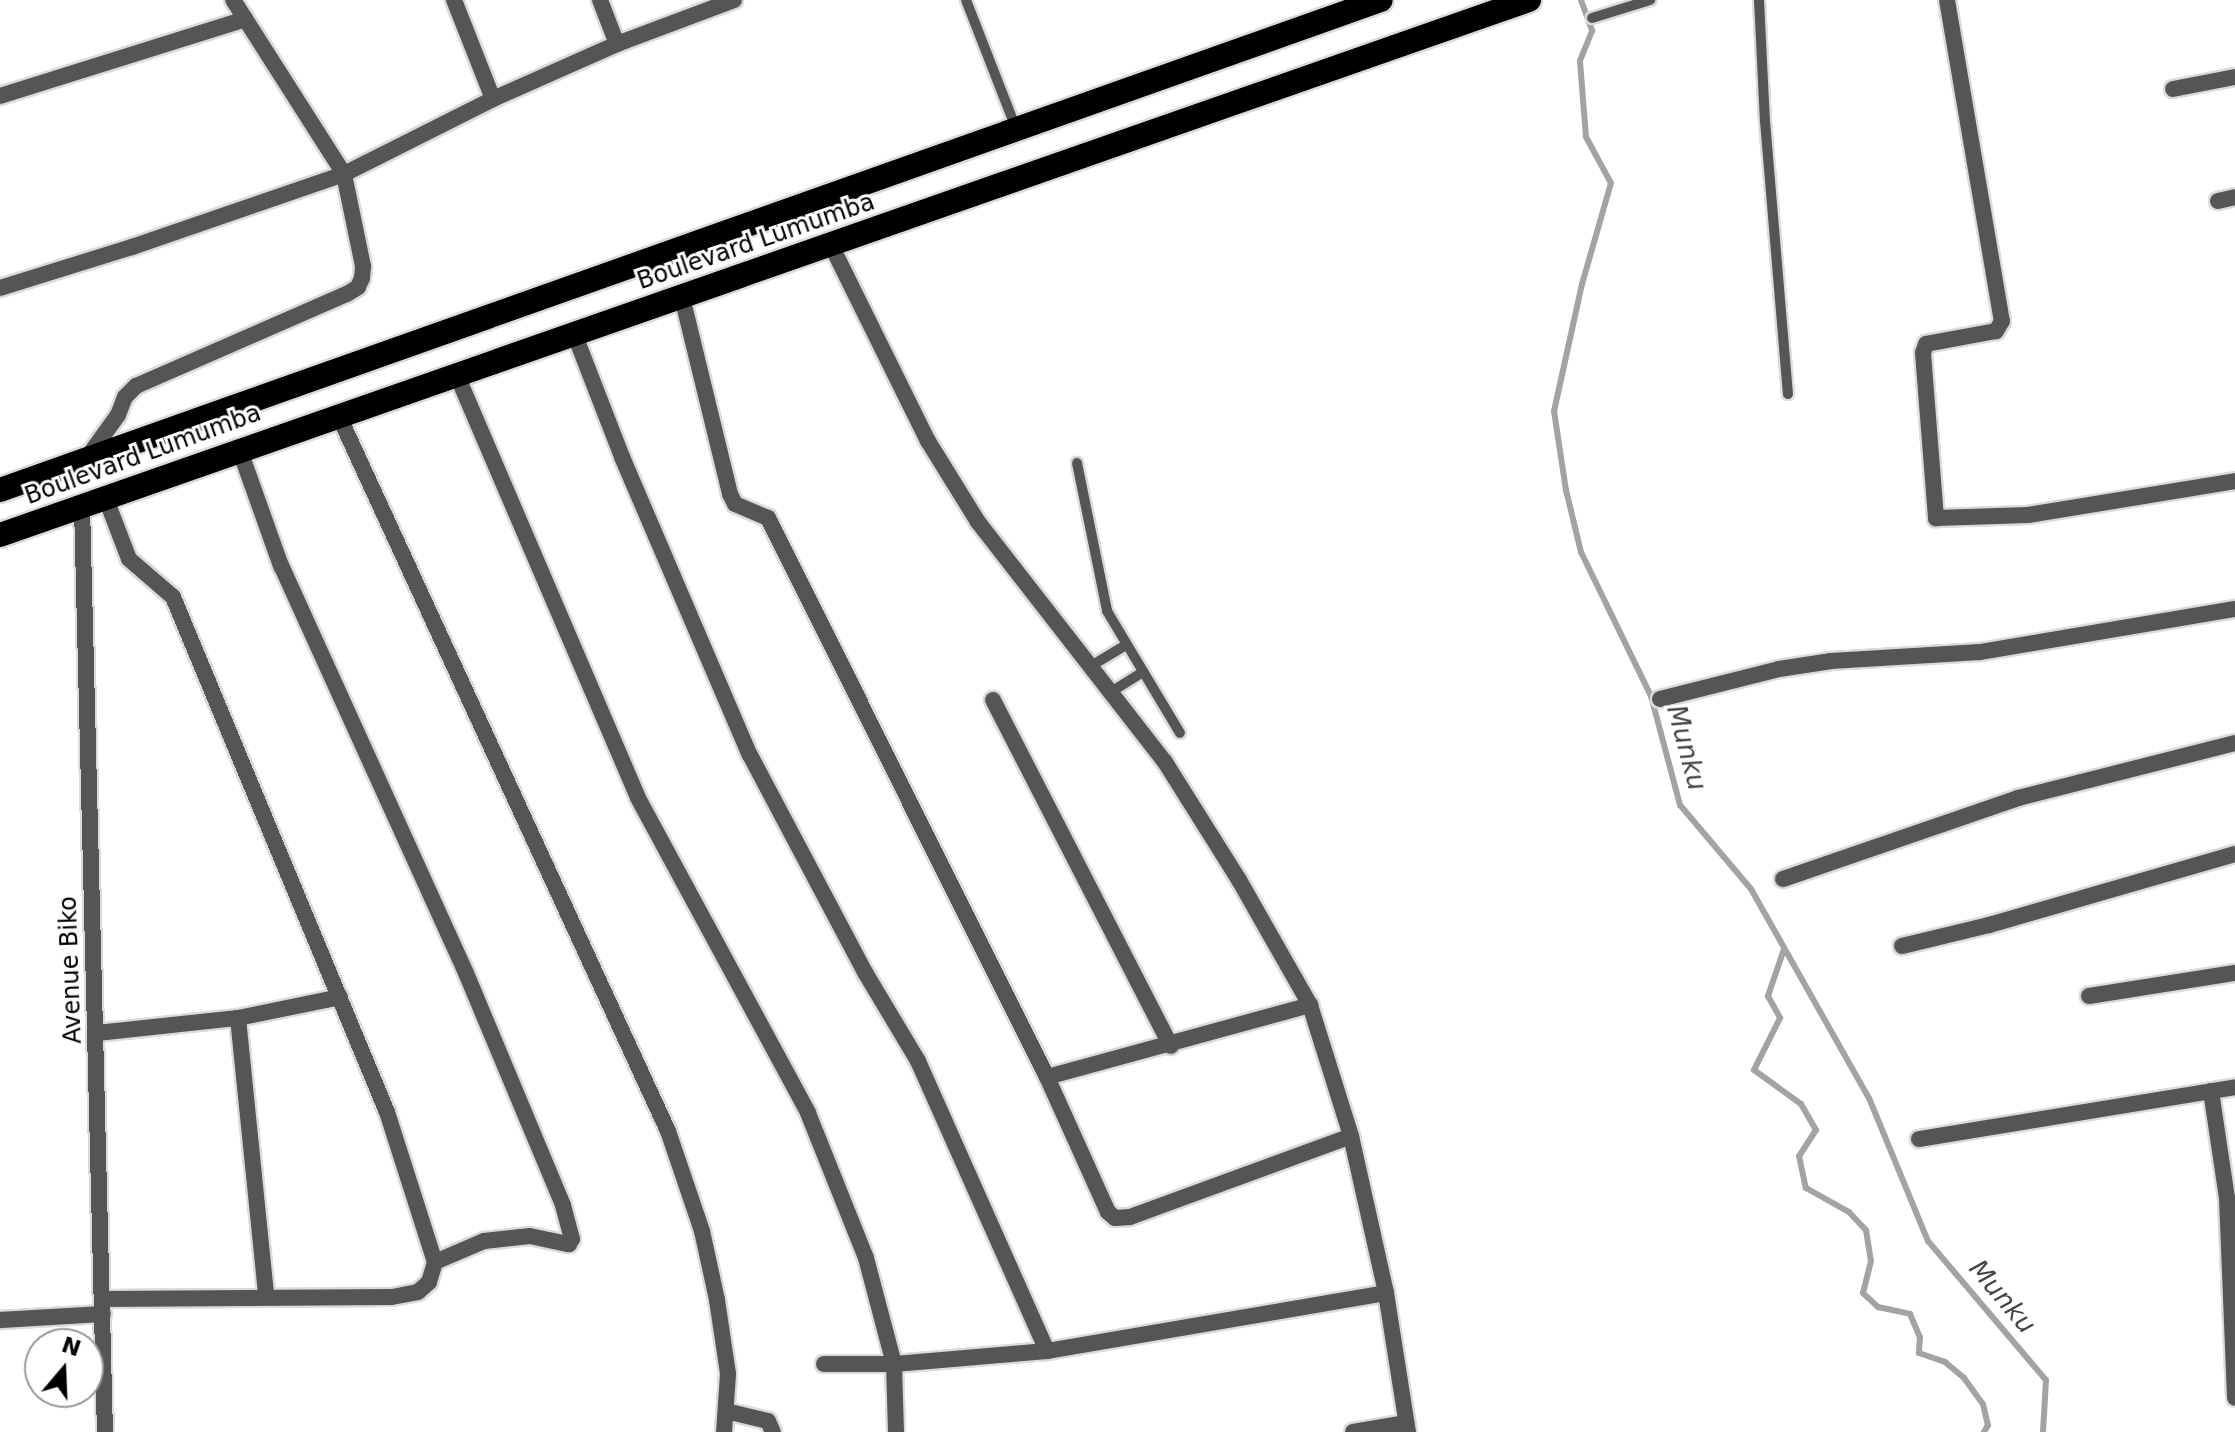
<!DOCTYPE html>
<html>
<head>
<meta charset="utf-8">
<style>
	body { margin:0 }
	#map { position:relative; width:2235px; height:1432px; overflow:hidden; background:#fff; font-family:"DejaVu Sans",sans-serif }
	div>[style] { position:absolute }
	.stream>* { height:6px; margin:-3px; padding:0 3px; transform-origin:3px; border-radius:3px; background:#a3a3a3 }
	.roads { filter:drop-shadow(2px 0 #dbdbdb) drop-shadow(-2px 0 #dbdbdb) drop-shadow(0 2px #dbdbdb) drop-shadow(0 -2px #dbdbdb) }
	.lane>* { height:10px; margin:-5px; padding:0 5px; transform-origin:5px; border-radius:5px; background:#555 }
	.street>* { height:16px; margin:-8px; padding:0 8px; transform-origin:8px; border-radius:8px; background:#555 }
	.highway>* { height:24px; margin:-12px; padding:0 12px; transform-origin:12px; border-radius:12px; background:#000 }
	span { translate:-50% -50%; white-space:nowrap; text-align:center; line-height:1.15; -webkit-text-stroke:6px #fff; paint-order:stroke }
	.street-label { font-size:24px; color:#000 }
	.water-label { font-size:26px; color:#444; font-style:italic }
	.north { position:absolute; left:24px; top:1328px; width:80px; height:80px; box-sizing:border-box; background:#fff; border:2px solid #999; border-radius:50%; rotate:19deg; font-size:22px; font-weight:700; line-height:32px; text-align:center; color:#000 }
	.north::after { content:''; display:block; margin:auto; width:28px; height:36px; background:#000; clip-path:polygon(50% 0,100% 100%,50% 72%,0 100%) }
</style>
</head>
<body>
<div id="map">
	<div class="stream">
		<div style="left:1581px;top:0;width:33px;rotate:70deg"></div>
		<div style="left:1592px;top:31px;width:32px;rotate:112deg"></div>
		<div style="left:1580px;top:61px;width:76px;rotate:85.5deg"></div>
		<div style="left:1586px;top:137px;width:52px;rotate:61.5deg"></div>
		<div style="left:1611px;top:183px;width:105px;rotate:106deg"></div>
		<div style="left:1582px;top:284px;width:130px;rotate:102.4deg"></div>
		<div style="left:1554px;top:411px;width:80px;rotate:81.4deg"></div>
		<div style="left:1566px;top:490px;width:64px;rotate:76.4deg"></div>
		<div style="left:1581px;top:552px;width:160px;rotate:64.1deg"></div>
		<div style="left:1651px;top:696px;width:113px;rotate:75.1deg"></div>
		<div style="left:1680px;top:805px;width:110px;rotate:49.8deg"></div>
		<div style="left:1751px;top:889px;width:240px;rotate:60.6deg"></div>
		<div style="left:1869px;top:1098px;width:155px;rotate:67.6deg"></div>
		<div style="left:1928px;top:1241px;width:182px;rotate:49.7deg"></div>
		<div style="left:2046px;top:1380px;width:52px;rotate:93.3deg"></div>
		<div style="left:1784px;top:949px;width:50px;rotate:108.8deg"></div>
		<div style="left:1768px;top:996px;width:25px;rotate:61deg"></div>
		<div style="left:1780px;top:1018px;width:58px;rotate:116.6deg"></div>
		<div style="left:1754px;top:1070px;width:58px;rotate:35.9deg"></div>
		<div style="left:1801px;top:1104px;width:30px;rotate:60deg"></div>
		<div style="left:1816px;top:1130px;width:31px;rotate:123deg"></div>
		<div style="left:1799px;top:1156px;width:33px;rotate:78deg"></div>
		<div style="left:1806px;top:1188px;width:49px;rotate:29.2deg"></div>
		<div style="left:1849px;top:1212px;width:25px;rotate:47deg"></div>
		<div style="left:1866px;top:1230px;width:31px;rotate:81deg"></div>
		<div style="left:1871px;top:1261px;width:33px;rotate:104deg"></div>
		<div style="left:1863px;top:1293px;width:21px;rotate:43deg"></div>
		<div style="left:1878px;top:1307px;width:33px;rotate:12deg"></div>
		<div style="left:1910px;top:1314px;width:25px;rotate:67deg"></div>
		<div style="left:1920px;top:1337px;width:16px;rotate:94deg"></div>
		<div style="left:1919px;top:1353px;width:28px;rotate:19deg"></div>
		<div style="left:1945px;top:1362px;width:25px;rotate:40deg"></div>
		<div style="left:1964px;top:1378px;width:32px;rotate:54deg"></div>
		<div style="left:1983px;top:1404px;width:22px;rotate:77deg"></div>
		<div style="left:1988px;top:1425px;width:8px;rotate:120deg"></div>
	</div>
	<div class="roads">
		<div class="lane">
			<div style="left:966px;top:0;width:137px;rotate:68.7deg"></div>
			<div style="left:1759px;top:0;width:121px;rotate:87.2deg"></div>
			<div style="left:1765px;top:121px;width:274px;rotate:85.2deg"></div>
			<div style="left:1592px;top:18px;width:61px;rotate:-17.2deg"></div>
			<div style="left:1077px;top:463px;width:151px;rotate:78.5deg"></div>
			<div style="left:1107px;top:611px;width:142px;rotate:59.1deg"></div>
			<div style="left:1091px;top:666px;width:41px;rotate:-31deg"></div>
			<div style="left:1111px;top:692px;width:38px;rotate:-32deg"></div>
		</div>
		<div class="street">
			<div style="left:454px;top:0;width:106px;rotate:68.5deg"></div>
			<div style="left:600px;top:0;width:47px;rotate:68.9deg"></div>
			<div style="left:1947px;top:0;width:326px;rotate:80.3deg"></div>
			<div style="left:2002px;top:321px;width:12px;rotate:121deg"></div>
			<div style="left:1996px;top:331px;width:71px;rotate:169.5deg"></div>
			<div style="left:1926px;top:344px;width:9px;rotate:108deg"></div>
			<div style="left:1923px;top:353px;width:166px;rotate:85.5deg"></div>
			<div style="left:1936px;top:518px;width:92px;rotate:-1.9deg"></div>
			<div style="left:2028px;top:515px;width:210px;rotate:-9.3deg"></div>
			<div style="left:2173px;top:89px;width:63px;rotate:-11deg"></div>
			<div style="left:0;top:96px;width:257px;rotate:-17.4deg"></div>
			<div style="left:2218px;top:201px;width:17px;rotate:-13deg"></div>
			<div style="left:832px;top:247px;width:216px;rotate:63.7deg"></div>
			<div style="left:928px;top:441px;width:95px;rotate:58.3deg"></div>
			<div style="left:978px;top:522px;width:304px;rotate:52.1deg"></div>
			<div style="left:1165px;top:762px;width:139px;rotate:57.9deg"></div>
			<div style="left:1239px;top:880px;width:144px;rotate:60.4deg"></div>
			<div style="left:1310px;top:1005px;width:137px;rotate:72.6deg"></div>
			<div style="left:1351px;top:1136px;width:161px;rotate:77.4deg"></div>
			<div style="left:1386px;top:1293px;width:141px;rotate:81deg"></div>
			<div style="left:0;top:288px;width:138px;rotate:-17.3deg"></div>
			<div style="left:132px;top:247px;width:224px;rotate:-19deg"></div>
			<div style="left:344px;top:174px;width:167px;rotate:-26.7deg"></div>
			<div style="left:493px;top:99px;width:136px;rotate:-23.9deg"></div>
			<div style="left:617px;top:44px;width:125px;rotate:-20.6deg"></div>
			<div style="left:682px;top:297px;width:203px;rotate:76.3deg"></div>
			<div style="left:730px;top:494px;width:11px;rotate:63deg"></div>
			<div style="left:735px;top:504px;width:36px;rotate:23deg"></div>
			<div style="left:768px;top:518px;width:625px;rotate:63.48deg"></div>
			<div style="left:1047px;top:1077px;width:148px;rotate:65.7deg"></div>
			<div style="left:1108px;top:1212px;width:9px;rotate:41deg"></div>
			<div style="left:1115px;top:1218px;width:15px;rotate:-4deg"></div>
			<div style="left:1130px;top:1217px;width:235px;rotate:-20.1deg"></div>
			<div style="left:574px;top:333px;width:133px;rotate:68.8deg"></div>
			<div style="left:622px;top:457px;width:324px;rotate:66.8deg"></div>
			<div style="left:750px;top:755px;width:248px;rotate:62.1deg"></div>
			<div style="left:866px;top:974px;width:101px;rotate:59.1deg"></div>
			<div style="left:918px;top:1061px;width:317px;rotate:66deg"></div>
			<div style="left:456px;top:373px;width:462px;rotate:66.8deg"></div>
			<div style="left:638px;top:798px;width:358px;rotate:61.6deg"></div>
			<div style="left:808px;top:1113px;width:156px;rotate:68.2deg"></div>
			<div style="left:866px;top:1258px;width:110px;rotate:75.2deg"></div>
			<div style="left:894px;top:1364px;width:68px;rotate:88.3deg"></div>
			<div style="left:338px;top:414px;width:789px;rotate:65.29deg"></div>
			<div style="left:668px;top:1131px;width:106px;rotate:71.2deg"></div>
			<div style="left:702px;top:1231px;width:71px;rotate:77.7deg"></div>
			<div style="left:717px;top:1300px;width:75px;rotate:81.5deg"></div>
			<div style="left:728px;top:1374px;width:58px;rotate:93.9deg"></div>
			<div style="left:87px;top:458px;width:53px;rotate:-54.2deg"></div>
			<div style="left:118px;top:415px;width:19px;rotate:-69deg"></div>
			<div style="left:125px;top:397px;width:16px;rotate:-45deg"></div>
			<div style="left:136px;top:386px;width:230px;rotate:-23.6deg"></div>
			<div style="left:347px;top:294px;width:13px;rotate:-32deg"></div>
			<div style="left:358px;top:287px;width:10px;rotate:-66deg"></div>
			<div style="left:362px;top:278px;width:12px;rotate:-85deg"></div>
			<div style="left:363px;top:266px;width:94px;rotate:-101.7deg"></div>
			<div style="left:344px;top:174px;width:206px;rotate:-122.5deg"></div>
			<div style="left:106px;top:499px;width:64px;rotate:69deg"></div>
			<div style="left:129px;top:559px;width:58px;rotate:40.8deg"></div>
			<div style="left:173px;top:597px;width:558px;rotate:67.44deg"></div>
			<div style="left:387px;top:1112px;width:157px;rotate:72.3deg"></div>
			<div style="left:82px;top:506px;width:926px;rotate:88.58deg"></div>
			<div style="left:1660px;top:699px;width:123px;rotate:-14.1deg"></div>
			<div style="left:1779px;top:669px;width:53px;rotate:-8.7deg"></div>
			<div style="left:1831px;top:661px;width:149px;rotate:-3.5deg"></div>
			<div style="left:1980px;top:652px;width:259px;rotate:-9.6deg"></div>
			<div style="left:993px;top:700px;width:389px;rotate:62.8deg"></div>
			<div style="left:1783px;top:879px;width:249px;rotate:-19deg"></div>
			<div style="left:2018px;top:798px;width:224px;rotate:-14.2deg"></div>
			<div style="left:1902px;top:946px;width:89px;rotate:-13.6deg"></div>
			<div style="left:1989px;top:925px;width:256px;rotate:-16.1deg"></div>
			<div style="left:2089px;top:996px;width:148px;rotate:-9deg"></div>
			<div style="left:238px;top:1018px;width:279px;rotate:84.2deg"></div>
			<div style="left:97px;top:1033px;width:142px;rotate:-6.1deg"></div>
			<div style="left:238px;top:1018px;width:104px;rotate:-11.6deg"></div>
			<div style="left:1047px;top:1077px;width:273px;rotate:-15.3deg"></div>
			<div style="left:2211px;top:1091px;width:108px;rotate:81.5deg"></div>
			<div style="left:2227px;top:1198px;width:200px;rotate:87.7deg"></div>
			<div style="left:1919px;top:1139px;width:320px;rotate:-9.3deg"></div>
			<div style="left:103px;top:1299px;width:289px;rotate:-0.4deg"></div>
			<div style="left:392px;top:1297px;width:26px;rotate:-11deg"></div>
			<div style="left:418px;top:1292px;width:15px;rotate:-42deg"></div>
			<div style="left:429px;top:1282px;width:21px;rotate:-73deg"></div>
			<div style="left:435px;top:1262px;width:53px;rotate:-23.2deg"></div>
			<div style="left:484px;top:1241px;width:46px;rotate:-6.2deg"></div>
			<div style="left:530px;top:1236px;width:40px;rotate:12deg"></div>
			<div style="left:569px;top:1244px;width:6px;rotate:-59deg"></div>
			<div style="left:572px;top:1239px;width:35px;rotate:-105deg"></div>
			<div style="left:563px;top:1205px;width:251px;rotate:-112.7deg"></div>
			<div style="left:466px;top:973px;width:447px;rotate:-114.4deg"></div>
			<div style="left:281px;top:566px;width:122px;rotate:-109.6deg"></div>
			<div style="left:0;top:1320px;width:103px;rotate:-3.3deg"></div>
			<div style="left:824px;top:1364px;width:70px"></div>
			<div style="left:894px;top:1364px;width:154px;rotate:-4.9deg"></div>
			<div style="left:1047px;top:1351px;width:344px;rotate:-9.7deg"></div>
			<div style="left:726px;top:1411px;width:43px;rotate:13.4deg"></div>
			<div style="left:768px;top:1421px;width:12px;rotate:66deg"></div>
			<div style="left:1353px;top:1432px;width:54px;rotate:-9.6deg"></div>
		</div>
		<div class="highway">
			<div style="left:0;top:490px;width:1465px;rotate:-19.54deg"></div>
			<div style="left:0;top:535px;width:1620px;rotate:-19.29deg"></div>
		</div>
	</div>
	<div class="street-label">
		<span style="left:756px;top:242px;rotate:-19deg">Boulevard Lumumba</span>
		<span style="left:143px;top:455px;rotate:-20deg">Boulevard Lumumba</span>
		<span style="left:71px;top:970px;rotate:-92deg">Avenue Biko</span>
	</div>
	<div class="water-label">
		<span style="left:1686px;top:748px;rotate:75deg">Munku</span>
		<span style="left:2002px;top:1297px;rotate:50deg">Munku</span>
	</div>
	<div class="north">N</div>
</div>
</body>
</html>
